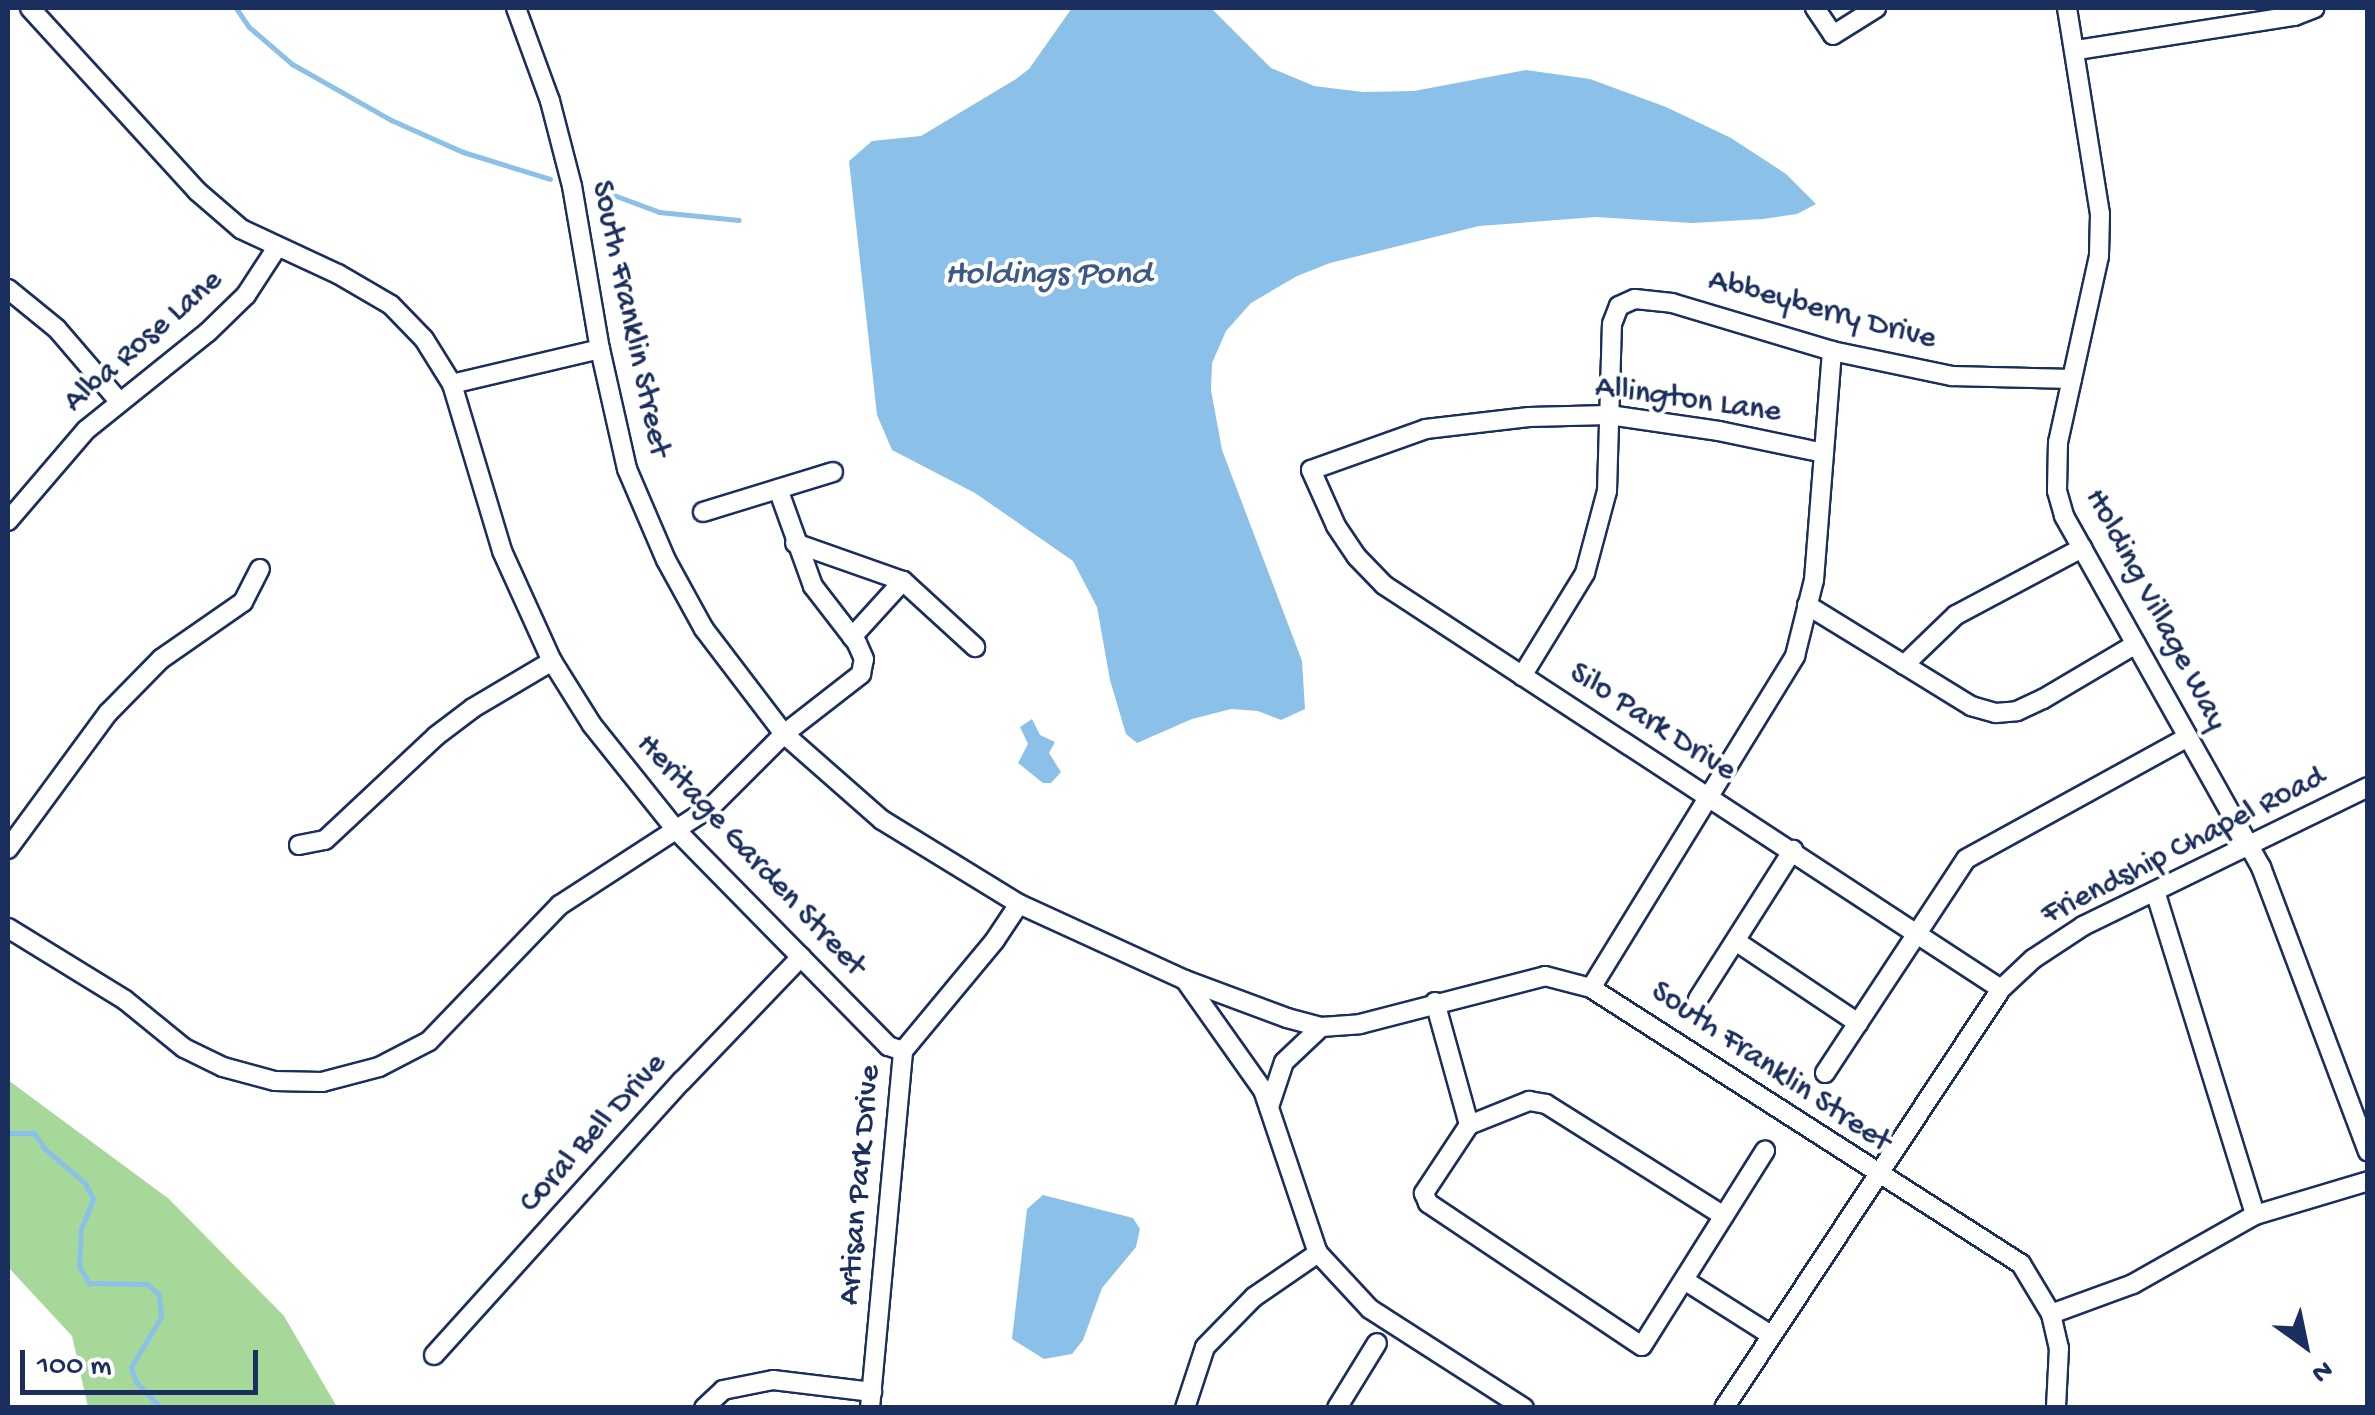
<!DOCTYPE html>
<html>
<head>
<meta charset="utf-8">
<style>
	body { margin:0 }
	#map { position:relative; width:2375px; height:1415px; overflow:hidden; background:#fff; font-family:"Gochi Hand",sans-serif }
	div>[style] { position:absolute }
	.green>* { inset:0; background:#a6d899 }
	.water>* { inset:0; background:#8bc0e8 }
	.stream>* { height:5px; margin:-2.5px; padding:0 2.5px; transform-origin:2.5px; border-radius:2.5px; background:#8bc0e8 }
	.roads { filter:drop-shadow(2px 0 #1b2f5e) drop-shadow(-2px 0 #1b2f5e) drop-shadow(0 2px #1b2f5e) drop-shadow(0 -2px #1b2f5e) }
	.minor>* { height:18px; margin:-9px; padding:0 9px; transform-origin:9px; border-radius:9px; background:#fff }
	span { translate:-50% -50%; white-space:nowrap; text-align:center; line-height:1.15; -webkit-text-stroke:8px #fff; paint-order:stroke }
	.street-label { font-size:32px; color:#1b2f5e }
	.water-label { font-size:35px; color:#3d5a87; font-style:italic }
	.frame { position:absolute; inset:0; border:10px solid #1b2f5e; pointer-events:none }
	.north { position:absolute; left:2255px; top:1295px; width:100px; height:100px; -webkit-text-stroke:8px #fff; paint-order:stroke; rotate:147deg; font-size:28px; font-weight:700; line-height:40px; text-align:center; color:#1b2f5e }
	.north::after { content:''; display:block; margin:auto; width:35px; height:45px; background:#1b2f5e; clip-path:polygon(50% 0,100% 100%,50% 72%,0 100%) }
	.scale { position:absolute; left:20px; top:1350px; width:238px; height:45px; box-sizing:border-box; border:5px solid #1b2f5e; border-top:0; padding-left:12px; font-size:30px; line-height:35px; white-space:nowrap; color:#1b2f5e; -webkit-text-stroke:8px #fff; paint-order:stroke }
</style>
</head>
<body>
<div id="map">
	<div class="green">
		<div style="clip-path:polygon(8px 1080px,169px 1199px,284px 1316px,337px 1407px,88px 1407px,72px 1336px,8px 1267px)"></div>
	</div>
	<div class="water">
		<div style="clip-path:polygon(1072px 8px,1211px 8px,1271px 68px,1314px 86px,1363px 92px,1414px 91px,1526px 70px,1590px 79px,1666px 107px,1731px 138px,1786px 174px,1816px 204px,1797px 214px,1763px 219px,1692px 223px,1596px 217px,1479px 226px,1330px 263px,1297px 276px,1251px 303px,1226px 331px,1212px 363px,1211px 390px,1222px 450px,1302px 661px,1305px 709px,1281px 720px,1258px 711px,1231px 709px,1192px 719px,1137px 743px,1126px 734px,1110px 680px,1097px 607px,1073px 561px,975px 493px,892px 450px,877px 415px,849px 161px,872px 141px,921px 136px,1016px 79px,1029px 69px)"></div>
		<div style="clip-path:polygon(1032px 719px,1040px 735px,1055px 742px,1049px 753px,1061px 772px,1051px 783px,1043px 783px,1018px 763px,1028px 744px,1020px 727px)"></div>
		<div style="clip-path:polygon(1043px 1195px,1133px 1218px,1140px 1229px,1136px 1247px,1102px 1288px,1083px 1340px,1072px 1354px,1044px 1359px,1012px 1339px,1027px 1209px)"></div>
	</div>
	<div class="stream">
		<div style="left:236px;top:8px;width:23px;rotate:56deg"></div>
		<div style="left:249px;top:27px;width:57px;rotate:40.7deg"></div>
		<div style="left:292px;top:64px;width:114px;rotate:29.5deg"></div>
		<div style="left:391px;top:120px;width:79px;rotate:24deg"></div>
		<div style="left:463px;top:152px;width:91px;rotate:17.2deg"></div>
		<div style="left:600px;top:190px;width:63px;rotate:20.4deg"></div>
		<div style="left:659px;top:212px;width:80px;rotate:5.7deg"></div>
		<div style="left:8px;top:1133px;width:26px"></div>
		<div style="left:34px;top:1133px;width:18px;rotate:56deg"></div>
		<div style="left:44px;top:1148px;width:54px;rotate:40.5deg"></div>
		<div style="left:85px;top:1183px;width:18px;rotate:63deg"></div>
		<div style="left:93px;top:1199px;width:32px;rotate:112deg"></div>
		<div style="left:81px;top:1229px;width:37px;rotate:93deg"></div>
		<div style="left:79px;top:1266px;width:20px;rotate:60deg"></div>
		<div style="left:89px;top:1283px;width:58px;rotate:1deg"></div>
		<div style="left:147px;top:1284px;width:16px;rotate:43deg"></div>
		<div style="left:159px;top:1295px;width:22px;rotate:85deg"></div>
		<div style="left:161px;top:1317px;width:58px;rotate:121deg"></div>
		<div style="left:131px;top:1367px;width:16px;rotate:72deg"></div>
		<div style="left:136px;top:1382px;width:36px;rotate:46deg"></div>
	</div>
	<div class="roads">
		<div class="minor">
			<div style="left:30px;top:8px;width:248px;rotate:47.6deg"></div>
			<div style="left:197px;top:191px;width:58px;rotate:40.8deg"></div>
			<div style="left:241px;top:229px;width:107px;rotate:24.9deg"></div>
			<div style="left:338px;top:274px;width:61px;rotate:30.3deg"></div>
			<div style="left:391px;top:305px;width:47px;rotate:45.9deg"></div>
			<div style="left:424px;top:339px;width:53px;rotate:58.1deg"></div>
			<div style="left:452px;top:384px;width:174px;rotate:73.3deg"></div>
			<div style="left:502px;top:551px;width:121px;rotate:65.6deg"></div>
			<div style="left:552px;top:661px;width:75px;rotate:58deg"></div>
			<div style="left:592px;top:725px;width:134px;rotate:51.3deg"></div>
			<div style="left:676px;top:830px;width:303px;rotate:45.5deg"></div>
			<div style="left:888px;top:1046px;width:16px;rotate:18deg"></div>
			<div style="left:516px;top:8px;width:99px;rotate:69.9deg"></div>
			<div style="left:550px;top:101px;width:88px;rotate:75.5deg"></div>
			<div style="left:572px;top:186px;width:165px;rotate:80.3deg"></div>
			<div style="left:600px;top:349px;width:123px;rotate:77.3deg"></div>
			<div style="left:627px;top:469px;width:99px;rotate:66.8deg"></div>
			<div style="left:666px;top:560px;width:79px;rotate:61.2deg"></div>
			<div style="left:704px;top:629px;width:132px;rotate:52.7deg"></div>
			<div style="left:784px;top:734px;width:130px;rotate:41.3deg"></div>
			<div style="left:882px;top:820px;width:161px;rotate:31.5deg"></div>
			<div style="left:1019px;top:904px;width:183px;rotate:24.6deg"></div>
			<div style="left:1185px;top:980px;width:109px;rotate:20.4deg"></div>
			<div style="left:1287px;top:1018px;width:35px;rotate:15deg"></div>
			<div style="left:1321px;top:1027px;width:39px;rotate:-4deg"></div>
			<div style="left:1360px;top:1024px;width:191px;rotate:-14.5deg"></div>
			<div style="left:1545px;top:976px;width:48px;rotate:14.6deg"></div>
			<div style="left:1591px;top:988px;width:511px;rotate:32.69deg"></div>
			<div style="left:2021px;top:1264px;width:58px;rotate:59deg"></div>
			<div style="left:2051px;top:1314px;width:35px;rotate:77deg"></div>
			<div style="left:2059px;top:1348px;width:60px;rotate:92.9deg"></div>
			<div style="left:1815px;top:8px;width:32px;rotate:56deg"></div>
			<div style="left:1833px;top:35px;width:51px;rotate:-32.1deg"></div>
			<div style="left:2067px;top:8px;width:209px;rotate:80.9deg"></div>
			<div style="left:2100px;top:214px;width:42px;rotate:91.4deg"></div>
			<div style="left:2099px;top:256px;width:190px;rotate:102.4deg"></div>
			<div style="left:2058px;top:442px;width:49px;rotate:91.2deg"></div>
			<div style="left:2057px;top:491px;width:26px;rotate:74deg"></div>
			<div style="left:2064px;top:516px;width:403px;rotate:60.7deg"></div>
			<div style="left:2261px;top:867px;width:304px;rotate:69.4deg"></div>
			<div style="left:2077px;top:50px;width:220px;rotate:-8.9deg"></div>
			<div style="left:2294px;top:16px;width:22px;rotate:-21deg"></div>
			<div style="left:8px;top:289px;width:63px;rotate:39.2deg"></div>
			<div style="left:57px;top:329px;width:94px;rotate:49.3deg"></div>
			<div style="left:452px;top:384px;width:152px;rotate:-13.3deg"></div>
			<div style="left:1824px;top:453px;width:107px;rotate:-168.2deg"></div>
			<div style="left:1719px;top:431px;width:111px;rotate:-171.7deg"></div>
			<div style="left:1609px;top:415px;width:80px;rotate:178.6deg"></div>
			<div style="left:1529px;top:417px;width:104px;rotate:173.4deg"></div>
			<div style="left:1426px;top:429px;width:122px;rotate:160.4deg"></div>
			<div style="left:1311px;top:470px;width:61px;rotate:65.9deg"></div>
			<div style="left:1336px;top:526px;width:37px;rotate:56deg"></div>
			<div style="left:1357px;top:557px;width:39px;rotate:46deg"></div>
			<div style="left:1384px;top:585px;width:737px;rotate:33.22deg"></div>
			<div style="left:703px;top:512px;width:136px;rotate:-17.1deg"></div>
			<div style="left:8px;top:521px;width:120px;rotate:-49.4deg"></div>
			<div style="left:86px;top:430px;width:156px;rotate:-38.8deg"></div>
			<div style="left:208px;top:332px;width:53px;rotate:-44.2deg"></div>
			<div style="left:246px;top:295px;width:55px;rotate:-56.9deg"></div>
			<div style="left:795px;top:543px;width:114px;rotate:19.4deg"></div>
			<div style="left:903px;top:581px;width:98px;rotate:42.5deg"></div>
			<div style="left:1807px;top:605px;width:193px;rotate:31.6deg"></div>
			<div style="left:1971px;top:706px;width:26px;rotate:16deg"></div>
			<div style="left:1996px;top:713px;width:21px;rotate:-5deg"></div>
			<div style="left:2017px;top:711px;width:29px;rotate:-25deg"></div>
			<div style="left:2043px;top:699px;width:108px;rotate:-30.6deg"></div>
			<div style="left:852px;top:637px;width:76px;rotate:-47.7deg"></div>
			<div style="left:1904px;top:665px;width:72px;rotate:-43.9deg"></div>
			<div style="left:1956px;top:615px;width:143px;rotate:-28deg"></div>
			<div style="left:1522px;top:676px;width:121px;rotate:-58.5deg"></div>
			<div style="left:1585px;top:573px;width:85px;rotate:-75deg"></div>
			<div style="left:1607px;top:491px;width:167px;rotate:-88.3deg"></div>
			<div style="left:1612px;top:324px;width:19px;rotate:-69deg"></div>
			<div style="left:1619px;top:306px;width:17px;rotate:-24deg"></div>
			<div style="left:1635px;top:299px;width:37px;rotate:6deg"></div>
			<div style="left:1672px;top:303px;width:167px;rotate:16.7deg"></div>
			<div style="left:1832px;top:351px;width:123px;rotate:11.8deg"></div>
			<div style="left:1952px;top:376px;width:120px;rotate:1.4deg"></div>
			<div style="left:299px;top:845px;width:26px;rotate:-11deg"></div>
			<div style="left:325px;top:840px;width:152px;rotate:-43.1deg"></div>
			<div style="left:436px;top:736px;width:46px;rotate:-37.1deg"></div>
			<div style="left:473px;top:708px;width:92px;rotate:-30.7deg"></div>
			<div style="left:8px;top:849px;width:169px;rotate:-53.7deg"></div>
			<div style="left:108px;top:713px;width:76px;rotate:-45.5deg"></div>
			<div style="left:161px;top:659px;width:100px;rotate:-34.8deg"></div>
			<div style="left:243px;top:602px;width:37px;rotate:-63deg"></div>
			<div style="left:2155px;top:891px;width:339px;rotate:72.8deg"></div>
			<div style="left:8px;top:928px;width:137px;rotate:31.6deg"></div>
			<div style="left:125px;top:1000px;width:76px;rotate:39.1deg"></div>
			<div style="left:184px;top:1048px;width:43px;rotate:26deg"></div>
			<div style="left:223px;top:1067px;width:54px;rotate:15.1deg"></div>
			<div style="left:275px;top:1081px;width:47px;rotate:1.2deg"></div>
			<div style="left:322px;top:1082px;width:59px;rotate:-14.7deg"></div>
			<div style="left:379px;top:1067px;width:56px;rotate:-27.5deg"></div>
			<div style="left:429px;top:1041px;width:189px;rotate:-46.1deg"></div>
			<div style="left:560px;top:905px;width:180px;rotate:-33deg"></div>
			<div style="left:711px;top:807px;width:103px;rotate:-45deg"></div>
			<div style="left:784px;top:734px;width:98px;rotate:-37.9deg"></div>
			<div style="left:861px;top:674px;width:15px;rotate:-79deg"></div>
			<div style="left:864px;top:659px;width:17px;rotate:-114deg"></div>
			<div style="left:857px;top:643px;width:72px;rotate:-127.7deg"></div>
			<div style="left:813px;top:586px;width:103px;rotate:-109.8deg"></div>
			<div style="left:1737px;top:942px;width:146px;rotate:33.8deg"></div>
			<div style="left:1185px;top:980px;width:135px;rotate:54.7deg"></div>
			<div style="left:1263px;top:1090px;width:172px;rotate:71.4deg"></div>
			<div style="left:1318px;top:1253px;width:76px;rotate:47.1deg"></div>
			<div style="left:1370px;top:1309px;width:183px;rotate:32.7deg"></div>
			<div style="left:1591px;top:988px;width:390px;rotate:-58.4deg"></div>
			<div style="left:1795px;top:656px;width:78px;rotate:-76deg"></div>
			<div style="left:1814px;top:580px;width:230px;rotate:-85.5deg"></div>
			<div style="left:1698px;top:999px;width:177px;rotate:-57.5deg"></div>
			<div style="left:1435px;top:1002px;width:128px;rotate:74.5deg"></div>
			<div style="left:1469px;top:1125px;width:82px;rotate:123.5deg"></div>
			<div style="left:1424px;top:1193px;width:11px;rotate:68deg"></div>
			<div style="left:1428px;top:1203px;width:257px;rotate:33.8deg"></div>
			<div style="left:1642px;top:1346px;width:231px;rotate:-57.8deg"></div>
			<div style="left:1825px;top:1073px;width:256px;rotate:-56.6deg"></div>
			<div style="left:1966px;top:859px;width:253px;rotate:-28.8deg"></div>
			<div style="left:1269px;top:1107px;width:47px;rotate:-71.6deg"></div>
			<div style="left:1284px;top:1062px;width:51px;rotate:-43.4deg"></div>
			<div style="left:1469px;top:1125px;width:65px;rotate:-21.8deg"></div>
			<div style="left:1529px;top:1101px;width:17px;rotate:10deg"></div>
			<div style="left:1546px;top:1104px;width:210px;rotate:32.2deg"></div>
			<div style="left:1684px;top:1280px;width:103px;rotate:32.3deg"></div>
			<div style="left:2051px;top:1314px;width:87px;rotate:-20.1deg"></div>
			<div style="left:2133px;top:1284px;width:140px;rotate:-29.5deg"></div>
			<div style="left:2255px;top:1215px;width:118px;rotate:-16.7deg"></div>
			<div style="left:434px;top:1355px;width:370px;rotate:-47.9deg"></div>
			<div style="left:682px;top:1081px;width:172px;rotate:-46.2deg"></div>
			<div style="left:704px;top:1408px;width:26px;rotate:-43deg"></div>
			<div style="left:723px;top:1390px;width:51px;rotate:-11.3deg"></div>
			<div style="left:773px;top:1380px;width:100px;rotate:6.9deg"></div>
			<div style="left:870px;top:1408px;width:359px;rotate:-84.7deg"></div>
			<div style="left:903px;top:1051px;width:144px;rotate:-50.3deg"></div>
			<div style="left:995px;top:940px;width:43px;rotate:-56.3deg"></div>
			<div style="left:1185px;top:1408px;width:64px;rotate:-71.8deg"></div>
			<div style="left:1205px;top:1347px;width:70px;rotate:-45.6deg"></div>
			<div style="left:1254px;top:1297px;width:78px;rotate:-34.5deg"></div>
			<div style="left:1337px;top:1408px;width:76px;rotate:-58.4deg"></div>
			<div style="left:1724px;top:1408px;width:502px;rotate:-56.53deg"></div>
			<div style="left:2001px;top:989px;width:44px;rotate:-43.2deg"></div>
			<div style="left:2033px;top:959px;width:60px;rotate:-33.4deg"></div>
			<div style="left:2083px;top:926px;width:317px;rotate:-26deg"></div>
		</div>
	</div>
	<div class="street-label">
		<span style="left:1822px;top:311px;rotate:15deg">Abbeyberry Drive</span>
		<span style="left:629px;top:319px;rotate:78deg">South Franklin Street</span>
		<span style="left:144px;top:342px;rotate:-41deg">Alba Rose Lane</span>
		<span style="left:1688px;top:401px;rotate:8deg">Allington Lane</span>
		<span style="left:2155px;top:610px;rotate:62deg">Holding Village Way</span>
		<span style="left:1652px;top:723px;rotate:33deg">Silo Park Drive</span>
		<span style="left:2184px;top:847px;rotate:-27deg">Friendship Chapel Road</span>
		<span style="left:750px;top:856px;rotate:47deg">Heritage Garden Street</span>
		<span style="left:1770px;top:1068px;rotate:34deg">South Franklin Street</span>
		<span style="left:594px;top:1134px;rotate:-48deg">Coral Bell Drive</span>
		<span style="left:861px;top:1185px;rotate:-85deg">Artisan Park Drive</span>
	</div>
	<div class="water-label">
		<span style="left:1048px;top:276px">Holdings Pond</span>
	</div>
	<div class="frame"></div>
	<div class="north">N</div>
	<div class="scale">100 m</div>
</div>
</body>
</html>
